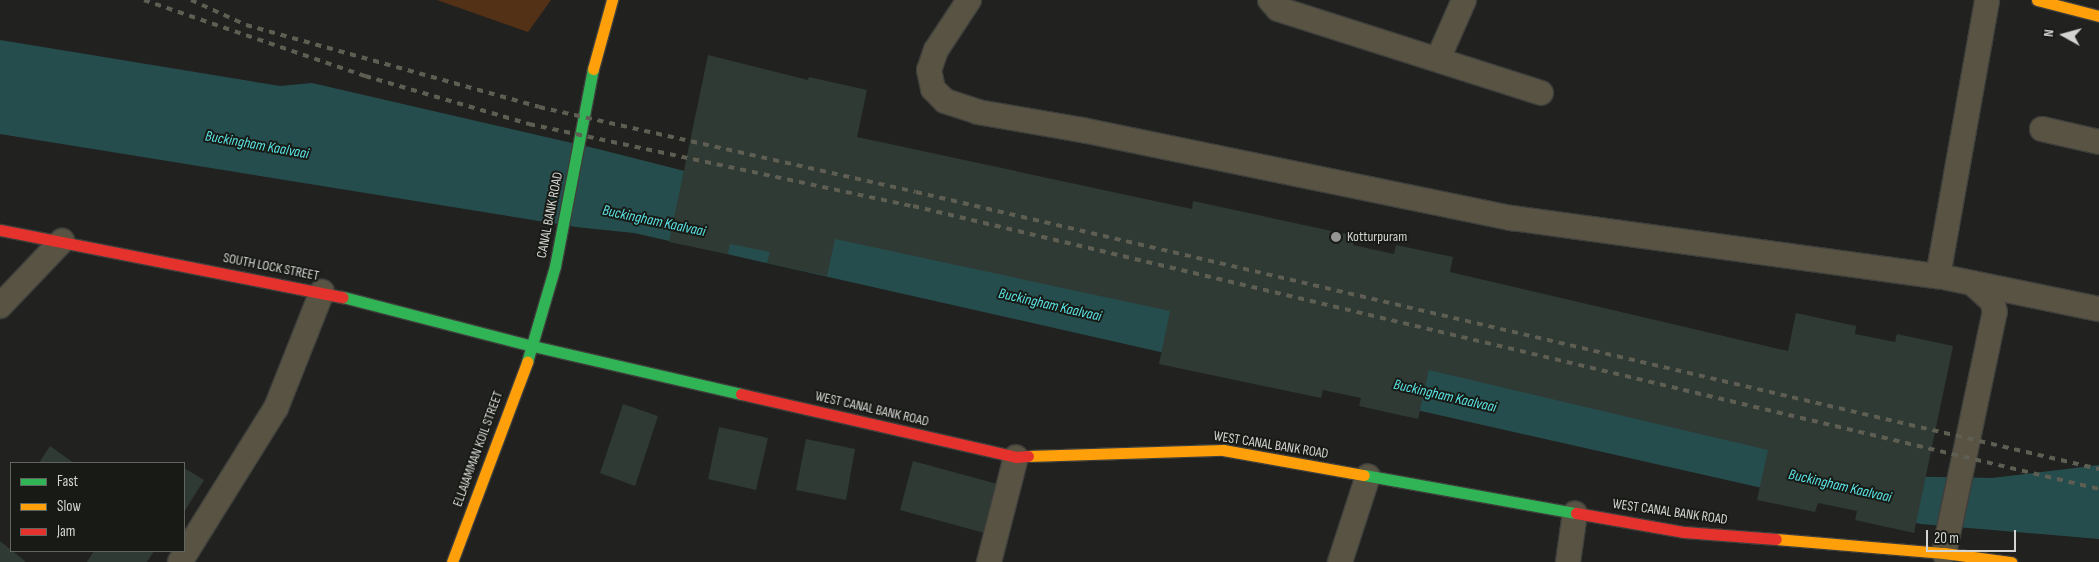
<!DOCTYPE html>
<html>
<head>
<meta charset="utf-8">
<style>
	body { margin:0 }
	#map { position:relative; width:2099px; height:562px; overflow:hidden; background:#212220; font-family:"Sofia Sans Condensed",sans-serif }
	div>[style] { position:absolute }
	.green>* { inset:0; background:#523116 }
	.water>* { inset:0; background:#264d4d }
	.building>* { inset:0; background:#2f3a34 }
	.roads { filter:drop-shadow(1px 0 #3e3f3c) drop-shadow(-1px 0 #3e3f3c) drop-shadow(0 1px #3e3f3c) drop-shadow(0 -1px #3e3f3c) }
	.street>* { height:24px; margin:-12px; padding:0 12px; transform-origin:12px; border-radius:12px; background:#585343 }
	.fast>* { height:11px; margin:-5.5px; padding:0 5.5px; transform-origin:5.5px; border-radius:5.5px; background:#30b455 }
	.slow>* { height:11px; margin:-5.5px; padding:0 5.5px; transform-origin:5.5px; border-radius:5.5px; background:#ff9f0a }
	.jam>* { height:11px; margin:-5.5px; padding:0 5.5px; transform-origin:5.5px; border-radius:5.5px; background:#e5322d }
	.rail>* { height:4px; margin-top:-2px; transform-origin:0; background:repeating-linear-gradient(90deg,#5f5e53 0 6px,transparent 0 12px) }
	.dots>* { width:14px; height:14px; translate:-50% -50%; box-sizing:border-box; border:2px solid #181a16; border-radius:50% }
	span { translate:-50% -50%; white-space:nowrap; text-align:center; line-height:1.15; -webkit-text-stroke:4px #181a16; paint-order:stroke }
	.street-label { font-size:14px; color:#d4d5d2 }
	.poi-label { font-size:14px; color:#d4d5d2 }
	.left { translate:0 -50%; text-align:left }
	.water-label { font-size:15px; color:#58e4e4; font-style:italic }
	.legend { position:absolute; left:10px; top:462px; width:175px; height:90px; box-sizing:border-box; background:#181a16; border:1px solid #636561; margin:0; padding:6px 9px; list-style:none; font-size:15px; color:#d4d5d2 }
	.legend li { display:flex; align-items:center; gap:10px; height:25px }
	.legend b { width:25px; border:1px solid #636561 }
	.north { position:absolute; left:2039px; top:10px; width:50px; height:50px; -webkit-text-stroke:4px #181a16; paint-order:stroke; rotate:277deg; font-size:14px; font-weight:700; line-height:20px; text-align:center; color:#d4d5d2 }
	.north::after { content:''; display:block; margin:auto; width:18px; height:22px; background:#d4d5d2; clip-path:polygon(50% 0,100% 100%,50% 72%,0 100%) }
	.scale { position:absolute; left:1926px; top:530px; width:90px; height:22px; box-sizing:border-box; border:2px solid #d4d5d2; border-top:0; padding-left:6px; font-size:15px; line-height:18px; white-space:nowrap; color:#d4d5d2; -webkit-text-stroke:4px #181a16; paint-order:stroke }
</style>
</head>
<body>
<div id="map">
	<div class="green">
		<div style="clip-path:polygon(437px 0,551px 0,528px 32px)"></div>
	</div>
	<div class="water">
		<div style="clip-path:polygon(0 40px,280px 86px,312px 83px,598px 149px,1885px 476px,1992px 478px,2099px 465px,2099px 539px,1921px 524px,634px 233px,576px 227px,0 134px)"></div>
	</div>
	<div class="building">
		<div style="clip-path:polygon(708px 55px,808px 80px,809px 77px,867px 90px,857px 137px,1192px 209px,1193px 201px,1355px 236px,1353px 245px,1394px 254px,1396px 245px,1453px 257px,1450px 272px,1788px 351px,1796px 313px,1856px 326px,1855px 334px,1895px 342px,1897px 334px,1953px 346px,1914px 533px,1855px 520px,1857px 511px,1818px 503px,1815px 512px,1757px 500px,1768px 450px,1429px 370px,1418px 419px,1359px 406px,1361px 398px,1323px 390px,1321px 398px,1159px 364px,1170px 311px,835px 239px,827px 276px,767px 263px,770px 252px,730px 244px,728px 254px,669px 242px)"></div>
		<div style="clip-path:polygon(623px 404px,658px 416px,635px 486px,600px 473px)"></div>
		<div style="clip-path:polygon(719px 427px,768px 438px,756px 490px,708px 479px)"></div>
		<div style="clip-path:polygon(806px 439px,855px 449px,846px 500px,796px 490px)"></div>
		<div style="clip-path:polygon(50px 446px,74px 463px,39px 463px)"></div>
		<div style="clip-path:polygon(913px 461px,1001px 485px,988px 534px,900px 510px)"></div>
		<div style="clip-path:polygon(184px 468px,204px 480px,184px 512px)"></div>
		<div style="clip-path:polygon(0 541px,25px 561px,24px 562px,0 562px)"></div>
		<div style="clip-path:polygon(94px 551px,154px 551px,147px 562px,87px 562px)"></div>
	</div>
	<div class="roads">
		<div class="street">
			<div style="left:969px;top:0;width:60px;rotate:123.4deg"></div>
			<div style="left:936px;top:50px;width:21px;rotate:109deg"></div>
			<div style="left:929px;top:70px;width:19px;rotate:78deg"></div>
			<div style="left:933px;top:89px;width:17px;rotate:45deg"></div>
			<div style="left:945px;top:101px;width:35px;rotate:18deg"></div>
			<div style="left:978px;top:112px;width:106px;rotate:9.8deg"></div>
			<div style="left:1082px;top:130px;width:439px;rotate:11.6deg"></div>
			<div style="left:1512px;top:218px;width:430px;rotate:7.8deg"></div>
			<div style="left:1938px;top:276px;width:164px;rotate:11.6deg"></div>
			<div style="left:1270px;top:0;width:12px;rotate:48deg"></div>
			<div style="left:1278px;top:9px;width:276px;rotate:17.7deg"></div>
			<div style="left:1438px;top:59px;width:64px;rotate:-66.2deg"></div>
			<div style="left:2042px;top:129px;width:58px;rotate:12.8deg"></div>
			<div style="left:1938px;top:276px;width:280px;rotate:-79.9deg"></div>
			<div style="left:0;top:306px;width:90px;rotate:-46.4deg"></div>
			<div style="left:1944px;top:553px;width:246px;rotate:-78.1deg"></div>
			<div style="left:1995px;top:312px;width:11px;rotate:-105deg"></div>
			<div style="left:1992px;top:301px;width:27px;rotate:-138deg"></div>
			<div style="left:180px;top:562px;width:181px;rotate:-58.1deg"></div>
			<div style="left:276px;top:408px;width:125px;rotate:-68.4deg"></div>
			<div style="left:989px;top:562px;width:108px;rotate:-75.6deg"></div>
			<div style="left:1340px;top:562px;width:90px;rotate:-72deg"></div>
			<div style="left:1568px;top:562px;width:49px;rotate:-81.9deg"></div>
		</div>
		<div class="fast">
			<div style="left:343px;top:297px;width:196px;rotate:14.5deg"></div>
			<div style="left:533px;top:346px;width:213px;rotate:13deg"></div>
			<div style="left:527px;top:362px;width:100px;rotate:-73.7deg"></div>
			<div style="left:555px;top:266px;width:201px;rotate:-79.1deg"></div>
			<div style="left:1364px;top:475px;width:215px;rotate:10.2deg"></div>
		</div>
		<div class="slow">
			<div style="left:2037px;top:0;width:64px;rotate:14.5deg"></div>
			<div style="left:593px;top:69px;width:72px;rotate:-74.6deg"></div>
			<div style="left:1028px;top:456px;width:195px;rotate:-1.8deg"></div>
			<div style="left:1223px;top:450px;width:143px;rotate:10.1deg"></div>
			<div style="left:1776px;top:539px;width:169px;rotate:4.8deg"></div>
			<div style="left:1944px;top:553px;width:68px;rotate:7.7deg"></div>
			<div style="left:452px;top:562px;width:214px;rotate:-69.4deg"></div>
		</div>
		<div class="jam">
			<div style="left:0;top:230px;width:349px;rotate:11.1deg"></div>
			<div style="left:741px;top:394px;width:282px;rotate:12.9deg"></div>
			<div style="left:1016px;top:457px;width:12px;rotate:-5deg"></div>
			<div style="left:1576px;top:513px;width:110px;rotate:10deg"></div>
			<div style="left:1684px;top:532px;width:92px;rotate:4.4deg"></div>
		</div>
	</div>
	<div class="rail">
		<div style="left:144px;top:0;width:234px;rotate:19deg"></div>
		<div style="left:365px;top:76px;width:171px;rotate:16.3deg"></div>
		<div style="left:529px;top:124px;width:393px;rotate:12.1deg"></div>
		<div style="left:913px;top:206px;width:1219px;rotate:13.42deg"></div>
		<div style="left:191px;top:0;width:60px;rotate:24.4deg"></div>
		<div style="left:246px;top:25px;width:304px;rotate:15.6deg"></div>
		<div style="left:539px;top:107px;width:386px;rotate:12.7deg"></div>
		<div style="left:916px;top:192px;width:1215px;rotate:13.18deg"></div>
	</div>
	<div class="dots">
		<div style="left:1336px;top:237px;background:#959694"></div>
	</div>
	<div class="street-label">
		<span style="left:550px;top:215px;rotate:-79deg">CANAL BANK ROAD</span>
		<span style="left:271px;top:267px;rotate:11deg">SOUTH LOCK STREET</span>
		<span style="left:872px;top:409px;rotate:13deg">WEST CANAL BANK ROAD</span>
		<span style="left:1271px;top:445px;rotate:9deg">WEST CANAL BANK ROAD</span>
		<span style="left:478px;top:449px;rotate:-70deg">ELLAIAMMAN KOIL STREET</span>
		<span style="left:1670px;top:512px;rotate:8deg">WEST CANAL BANK ROAD</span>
	</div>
	<div class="poi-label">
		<span class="left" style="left:1347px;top:237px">Kotturpuram</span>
	</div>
	<div class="water-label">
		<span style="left:257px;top:145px;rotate:10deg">Buckingham Kaalvaai</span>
		<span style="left:654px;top:221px;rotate:12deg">Buckingham Kaalvaai</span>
		<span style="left:1050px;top:305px;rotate:13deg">Buckingham Kaalvaai</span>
		<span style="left:1445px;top:396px;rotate:13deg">Buckingham Kaalvaai</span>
		<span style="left:1840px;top:486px;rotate:13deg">Buckingham Kaalvaai</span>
	</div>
	<ul class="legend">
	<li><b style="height:6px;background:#30b455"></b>Fast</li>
	<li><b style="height:6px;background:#ff9f0a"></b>Slow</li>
	<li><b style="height:6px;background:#e5322d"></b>Jam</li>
	</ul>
	<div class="north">N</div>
	<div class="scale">20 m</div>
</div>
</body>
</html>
